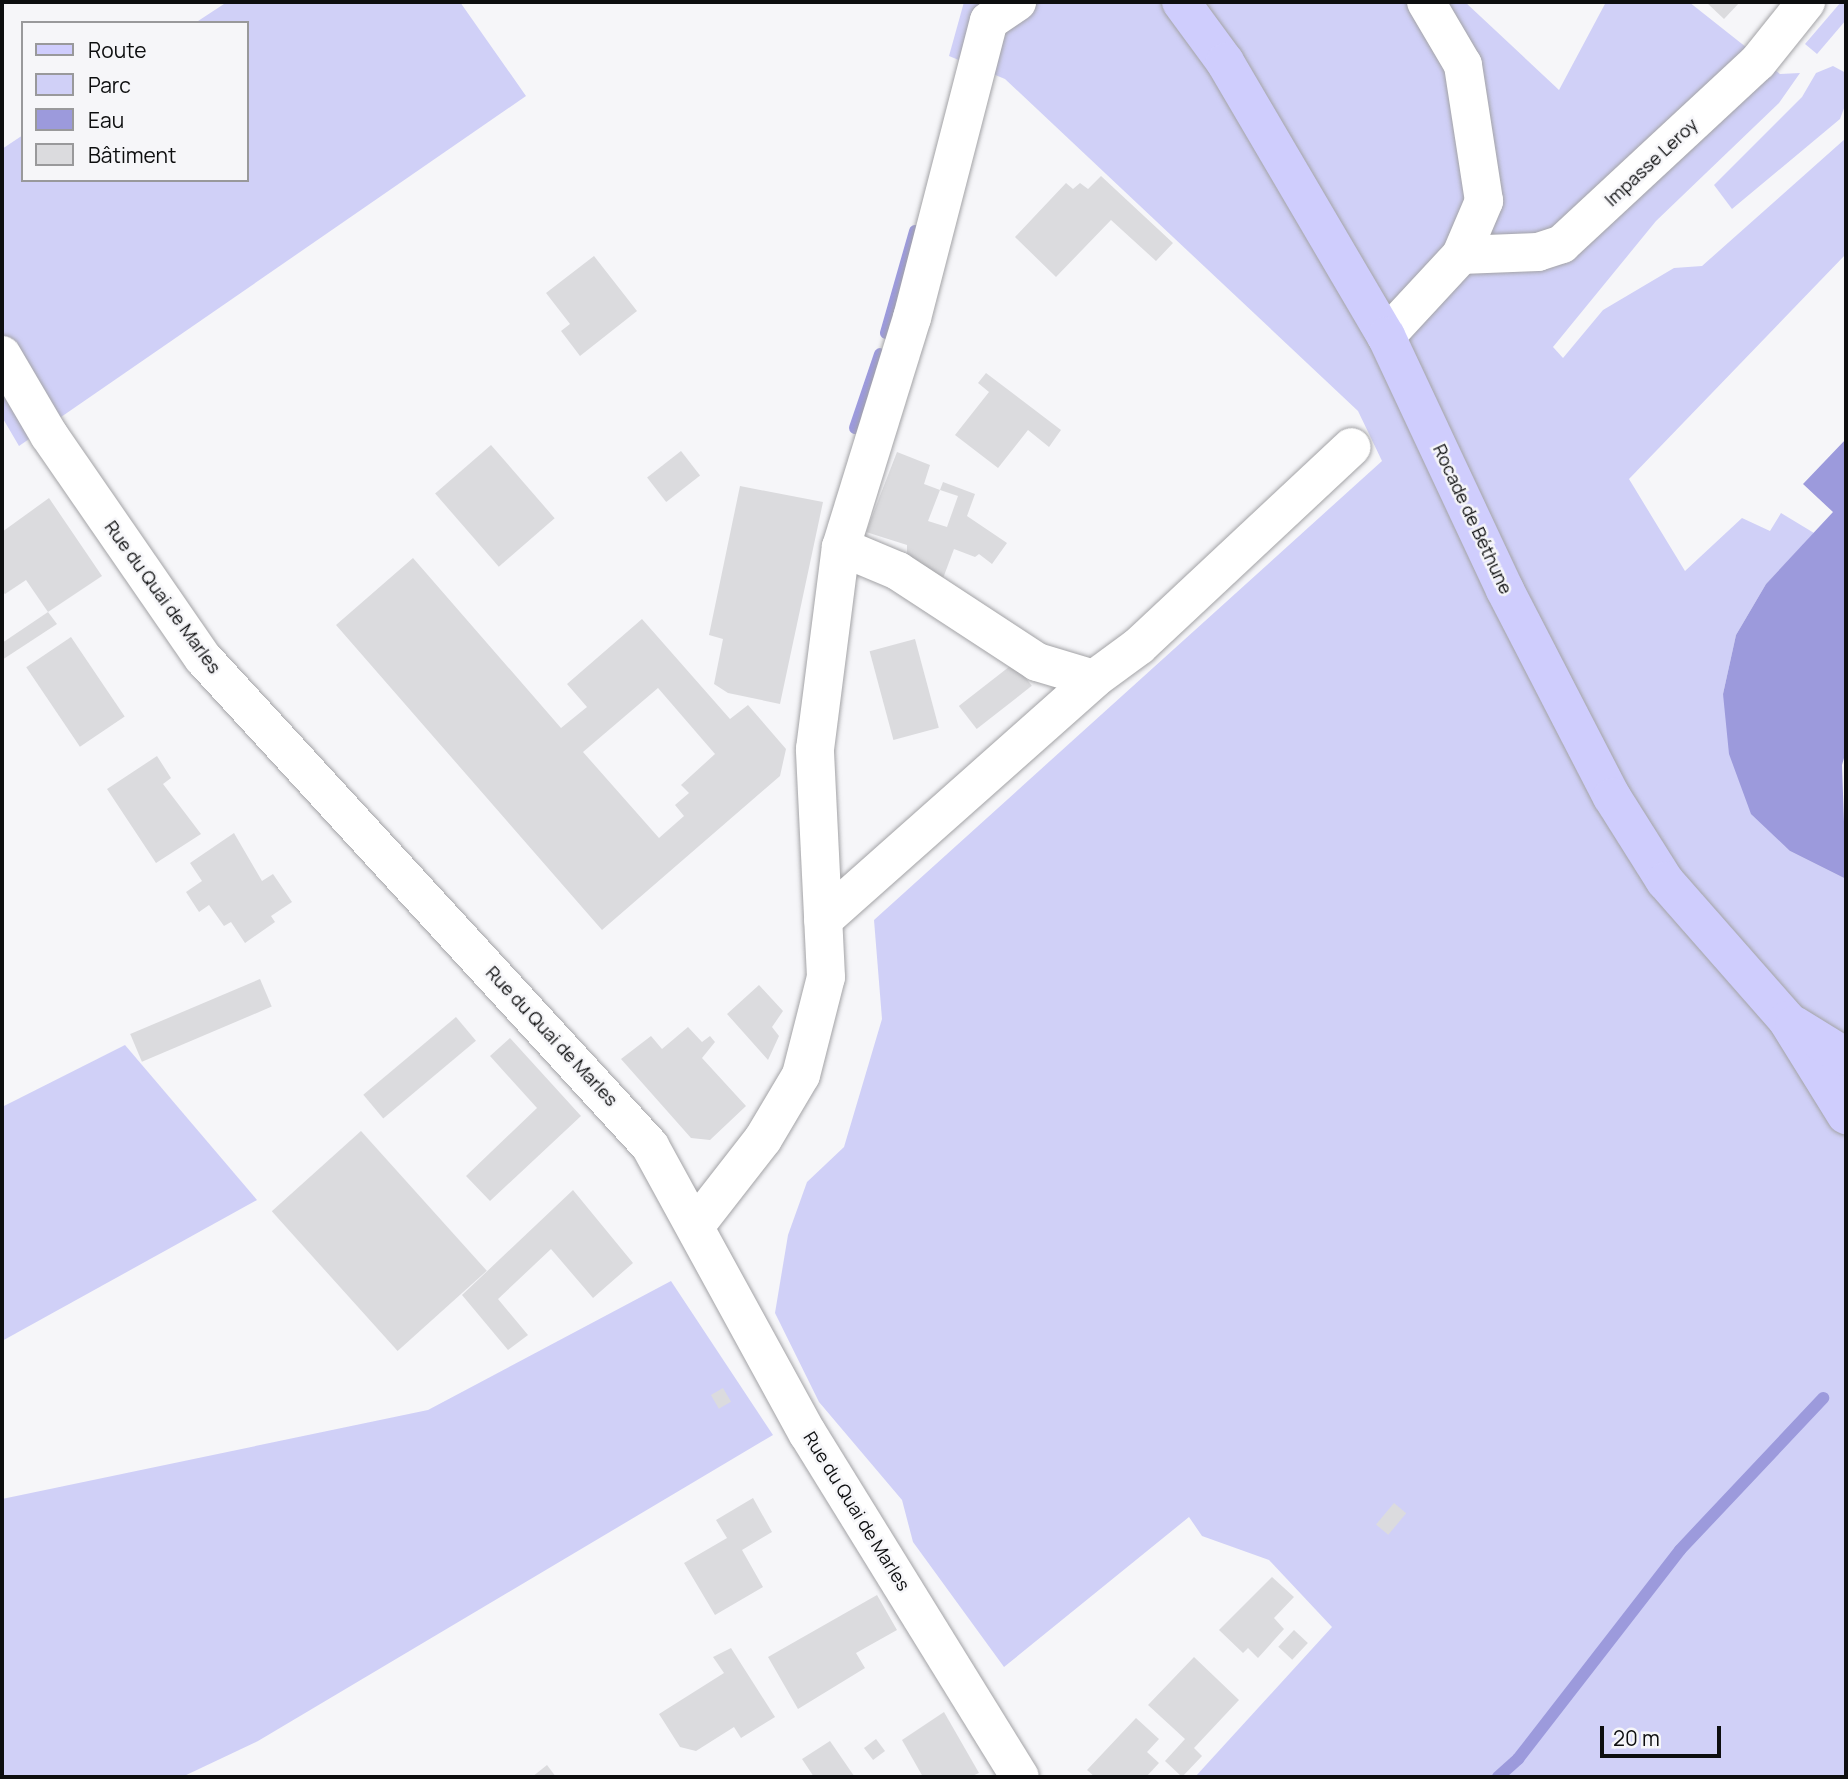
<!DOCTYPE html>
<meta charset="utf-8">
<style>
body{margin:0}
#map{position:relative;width:1848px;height:1779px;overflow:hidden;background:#f6f6f9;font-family:Manrope,sans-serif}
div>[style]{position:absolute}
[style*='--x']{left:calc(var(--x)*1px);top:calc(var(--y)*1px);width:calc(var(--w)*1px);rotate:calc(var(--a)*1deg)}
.green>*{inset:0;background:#d0d0f7}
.water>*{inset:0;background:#9c9adc}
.stream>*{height:12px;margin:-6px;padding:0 6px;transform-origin:6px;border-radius:6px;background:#9c9adc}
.building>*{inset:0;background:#dbdbde;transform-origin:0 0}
.roads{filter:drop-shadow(0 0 2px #a3a3a6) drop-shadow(0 0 2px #a3a3a6)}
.minor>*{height:38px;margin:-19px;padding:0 19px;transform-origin:19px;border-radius:19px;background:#fff}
.major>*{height:38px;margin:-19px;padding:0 19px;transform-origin:19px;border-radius:19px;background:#cfcdfd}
span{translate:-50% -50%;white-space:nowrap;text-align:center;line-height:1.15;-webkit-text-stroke:5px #f6f6f9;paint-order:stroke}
.street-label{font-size:18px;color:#0d0e0f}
.frame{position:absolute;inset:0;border:4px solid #0d0e0f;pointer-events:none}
.legend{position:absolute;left:21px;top:21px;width:228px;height:161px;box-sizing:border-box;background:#f6f6f9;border:2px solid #99999b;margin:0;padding:9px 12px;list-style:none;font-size:21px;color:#0d0e0f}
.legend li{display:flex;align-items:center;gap:14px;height:35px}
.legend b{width:35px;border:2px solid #99999b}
.scale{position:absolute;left:1600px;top:1726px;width:121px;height:32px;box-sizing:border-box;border:4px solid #0d0e0f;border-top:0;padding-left:9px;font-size:21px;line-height:24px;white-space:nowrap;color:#0d0e0f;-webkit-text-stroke:5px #f6f6f9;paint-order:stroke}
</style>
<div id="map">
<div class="green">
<i style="clip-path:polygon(227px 2px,460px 2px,526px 96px,19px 446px,2px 417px,2px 149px,23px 135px,23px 180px,247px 180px,247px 23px,195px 23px)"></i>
<i style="clip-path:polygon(964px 2px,1465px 2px,1559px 90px,1606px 2px,1689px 2px,1780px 74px,1800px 73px,1779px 103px,1656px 221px,1553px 347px,1563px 358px,1603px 310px,1674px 268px,1702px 266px,1846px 138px,1846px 254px,1629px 479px,1685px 571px,1742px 518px,1770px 531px,1781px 513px,1814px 533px,1766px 584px,1736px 635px,1723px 694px,1790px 851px,1846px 879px,1846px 1777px,1195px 1777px,1332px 1627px,1269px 1560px,1202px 1536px,1189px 1517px,1004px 1667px,913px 1542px,902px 1500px,819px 1402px,775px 1313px,788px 1235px,807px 1182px,844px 1147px,882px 1019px,874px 920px,1382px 461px,1358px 411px,1005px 79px,949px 56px)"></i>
<i style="clip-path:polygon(1841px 2px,1846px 2px,1846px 20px,1817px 54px,1805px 44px)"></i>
<i style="clip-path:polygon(1833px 66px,1846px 73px,1846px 103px,1840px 119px,1732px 209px,1714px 185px,1802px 97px,1816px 73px)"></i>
<i style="clip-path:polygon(125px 1045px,257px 1200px,2px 1341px,2px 1107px)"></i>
<i style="clip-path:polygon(671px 1281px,773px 1435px,258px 1741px,182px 1777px,2px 1777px,2px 1499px,428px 1410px)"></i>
</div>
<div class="water">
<i style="clip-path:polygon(1846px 439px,1846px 751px,1842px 765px,1846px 879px,1790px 851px,1751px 814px,1729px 754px,1723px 694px,1736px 635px,1766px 584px,1833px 512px,1803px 484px)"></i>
</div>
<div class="stream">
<i style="--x:886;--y:333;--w:106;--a:-74.1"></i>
<i style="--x:855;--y:428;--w:78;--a:-71.3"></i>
<i style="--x:1498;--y:1777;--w:27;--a:-42"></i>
<i style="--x:1518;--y:1759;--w:264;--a:-52.2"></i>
<i style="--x:1680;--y:1550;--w:209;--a:-46.7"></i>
</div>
<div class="building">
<i style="clip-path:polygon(1706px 2px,1740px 2px,1724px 19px)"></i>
<i style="clip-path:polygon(1101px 176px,1173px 243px,1156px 261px,1111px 220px,1056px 277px,1015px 237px,1066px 183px,1073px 189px,1080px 183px,1088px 189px)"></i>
<i style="clip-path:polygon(594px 256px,637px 311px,580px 356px,561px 331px,570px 324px,546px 293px)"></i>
<i style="clip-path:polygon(986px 373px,1061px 430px,1049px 447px,1028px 430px,998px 468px,955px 435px,989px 392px,978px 383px)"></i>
<i style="left:491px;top:445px;width:97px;height:74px;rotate:49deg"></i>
<i style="left:681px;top:451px;width:31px;height:43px;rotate:52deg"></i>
<i style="clip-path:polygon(897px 452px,930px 465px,924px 484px,940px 490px,928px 521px,947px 527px,958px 496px,940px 490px,943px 482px,975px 494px,967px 516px,1007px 543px,992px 564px,979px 554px,975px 557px,954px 549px,942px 581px,907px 562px,907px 545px,866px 532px)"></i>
<i style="clip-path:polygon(740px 486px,823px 502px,780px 704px,728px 693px,714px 684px,723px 639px,709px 635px)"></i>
<i style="clip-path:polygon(49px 498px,102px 576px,48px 612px,26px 580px,5px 594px,2px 591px,2px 532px)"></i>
<i style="clip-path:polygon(evenodd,413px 558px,561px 728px,587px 707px,567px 684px,642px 619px,730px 719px,748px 705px,786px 749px,780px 776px,602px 930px,336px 625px,413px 558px,658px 688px,715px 754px,681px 785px,689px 793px,675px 805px,684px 816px,659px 838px,583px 752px,658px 688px)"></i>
<i style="clip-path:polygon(48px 612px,57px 624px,2px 660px,2px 643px)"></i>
<i style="left:71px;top:637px;width:96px;height:54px;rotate:56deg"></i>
<i style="left:915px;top:639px;width:92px;height:47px;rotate:75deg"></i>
<i style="left:1014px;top:663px;width:29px;height:70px;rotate:52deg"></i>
<i style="clip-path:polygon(157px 756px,171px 778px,163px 784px,201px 834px,156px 863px,107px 789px)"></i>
<i style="clip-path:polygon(234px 833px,262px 881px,273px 874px,292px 902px,271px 916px,275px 922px,245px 943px,231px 922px,224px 926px,209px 905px,199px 912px,186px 892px,202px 881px,190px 863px)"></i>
<i style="left:260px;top:979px;width:30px;height:141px;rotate:67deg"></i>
<i style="clip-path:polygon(759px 985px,783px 1011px,772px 1027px,779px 1036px,768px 1060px,727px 1014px)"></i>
<i style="left:456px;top:1017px;width:31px;height:121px;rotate:50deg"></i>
<i style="clip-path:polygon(688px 1027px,702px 1042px,710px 1036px,715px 1042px,702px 1058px,746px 1106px,710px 1140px,691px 1138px,621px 1059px,651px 1036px,662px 1049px)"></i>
<i style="clip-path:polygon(510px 1038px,581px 1116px,490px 1201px,466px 1176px,537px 1108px,490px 1056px)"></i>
<i style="left:361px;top:1131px;width:188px;height:120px;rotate:48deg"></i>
<i style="clip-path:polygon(573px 1190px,633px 1263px,593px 1298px,551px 1249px,498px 1299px,528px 1335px,508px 1350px,462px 1295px)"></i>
<i style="left:723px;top:1388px;width:16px;height:14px;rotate:60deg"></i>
<i style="clip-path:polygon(753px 1498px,772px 1532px,742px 1550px,763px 1587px,715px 1615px,684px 1563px,727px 1538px,716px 1520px)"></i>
<i style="left:1394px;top:1503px;width:16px;height:28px;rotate:40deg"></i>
<i style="clip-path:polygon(1272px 1577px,1294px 1597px,1274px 1618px,1284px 1629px,1258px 1658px,1248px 1648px,1243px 1653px,1219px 1630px)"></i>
<i style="clip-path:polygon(877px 1595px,897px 1630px,856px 1653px,865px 1668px,798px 1709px,768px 1657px)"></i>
<i style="left:1294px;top:1630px;width:19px;height:23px;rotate:43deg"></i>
<i style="clip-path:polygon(731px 1648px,775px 1717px,741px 1738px,734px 1727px,696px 1751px,680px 1747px,659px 1714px,724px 1673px,713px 1657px)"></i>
<i style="clip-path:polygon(1194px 1657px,1239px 1700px,1194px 1748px,1202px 1756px,1182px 1777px,1165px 1761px,1185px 1739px,1148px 1705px)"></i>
<i style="clip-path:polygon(944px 1712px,979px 1773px,970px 1777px,923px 1777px,902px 1740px)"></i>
<i style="clip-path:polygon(1136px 1718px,1159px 1739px,1147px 1752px,1159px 1763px,1146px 1777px,1095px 1777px,1087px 1770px)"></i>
<i style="left:876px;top:1739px;width:15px;height:15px;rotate:53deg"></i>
<i style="clip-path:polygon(830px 1741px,852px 1773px,855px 1777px,814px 1777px,802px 1759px)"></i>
<i style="clip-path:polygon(547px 1765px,556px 1777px,532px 1777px)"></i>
</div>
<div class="roads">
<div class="minor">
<i style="--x:1461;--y:255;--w:77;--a:-2.2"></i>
<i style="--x:1538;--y:252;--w:25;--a:-18"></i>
<i style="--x:1562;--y:244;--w:267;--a:-42.9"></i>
<i style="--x:1758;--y:62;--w:77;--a:-51.3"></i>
<i style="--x:1386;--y:336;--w:110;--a:-47.2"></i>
<i style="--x:1461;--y:255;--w:59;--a:-66.9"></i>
<i style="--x:1484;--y:201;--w:138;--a:-98.8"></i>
<i style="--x:1463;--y:65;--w:73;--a:-120.4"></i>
<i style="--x:2;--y:355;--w:93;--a:59.6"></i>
<i style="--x:49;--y:435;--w:271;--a:55.4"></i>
<i style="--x:203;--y:658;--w:662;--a:47.51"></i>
<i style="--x:650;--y:1146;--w:328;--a:61.3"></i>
<i style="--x:808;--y:1434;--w:403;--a:58.3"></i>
<i style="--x:841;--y:547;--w:62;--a:22.8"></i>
<i style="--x:898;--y:571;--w:166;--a:33.2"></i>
<i style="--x:1037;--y:662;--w:59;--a:16.6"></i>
<i style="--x:823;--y:920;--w:363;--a:-41.6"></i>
<i style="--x:1094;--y:679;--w:56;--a:-36.3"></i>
<i style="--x:1139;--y:646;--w:291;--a:-43.1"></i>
<i style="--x:696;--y:1225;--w:109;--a:-52.1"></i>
<i style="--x:763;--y:1139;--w:74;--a:-59.3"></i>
<i style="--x:801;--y:1075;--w:101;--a:-75.7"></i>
<i style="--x:826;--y:977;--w:228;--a:-92.8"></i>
<i style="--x:815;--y:749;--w:204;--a:-82.7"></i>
<i style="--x:841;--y:547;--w:240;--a:-72.8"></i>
<i style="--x:912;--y:318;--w:307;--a:-75.5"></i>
<i style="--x:989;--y:21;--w:34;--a:-34"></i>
</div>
<div class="major">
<i style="--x:1181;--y:2;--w:74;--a:53.7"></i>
<i style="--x:1225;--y:62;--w:318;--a:59.6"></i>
<i style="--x:1386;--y:336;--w:280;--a:64.9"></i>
<i style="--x:1505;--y:590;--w:233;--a:62.7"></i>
<i style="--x:1612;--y:797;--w:99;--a:57.8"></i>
<i style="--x:1665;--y:881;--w:185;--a:48.7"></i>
<i style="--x:1787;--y:1020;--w:112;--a:58.2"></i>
<i style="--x:1794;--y:1025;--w:61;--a:31.6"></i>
</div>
</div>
<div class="street-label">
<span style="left:1651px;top:162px;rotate:-43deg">Impasse Leroy</span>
<span style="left:1473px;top:519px;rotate:65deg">Rocade de Béthune</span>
<span style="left:163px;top:597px;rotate:54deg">Rue du Quai de Marles</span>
<span style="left:552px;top:1036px;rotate:47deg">Rue du Quai de Marles</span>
<span style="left:857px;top:1511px;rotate:58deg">Rue du Quai de Marles</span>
</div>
<div class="frame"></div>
<ul class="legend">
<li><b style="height:9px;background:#cfcdfd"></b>Route</li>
<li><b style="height:19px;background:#d0d0f7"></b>Parc</li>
<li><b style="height:19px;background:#9c9adc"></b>Eau</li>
<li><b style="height:19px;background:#dbdbde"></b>Bâtiment</li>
</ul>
<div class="scale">20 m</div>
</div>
